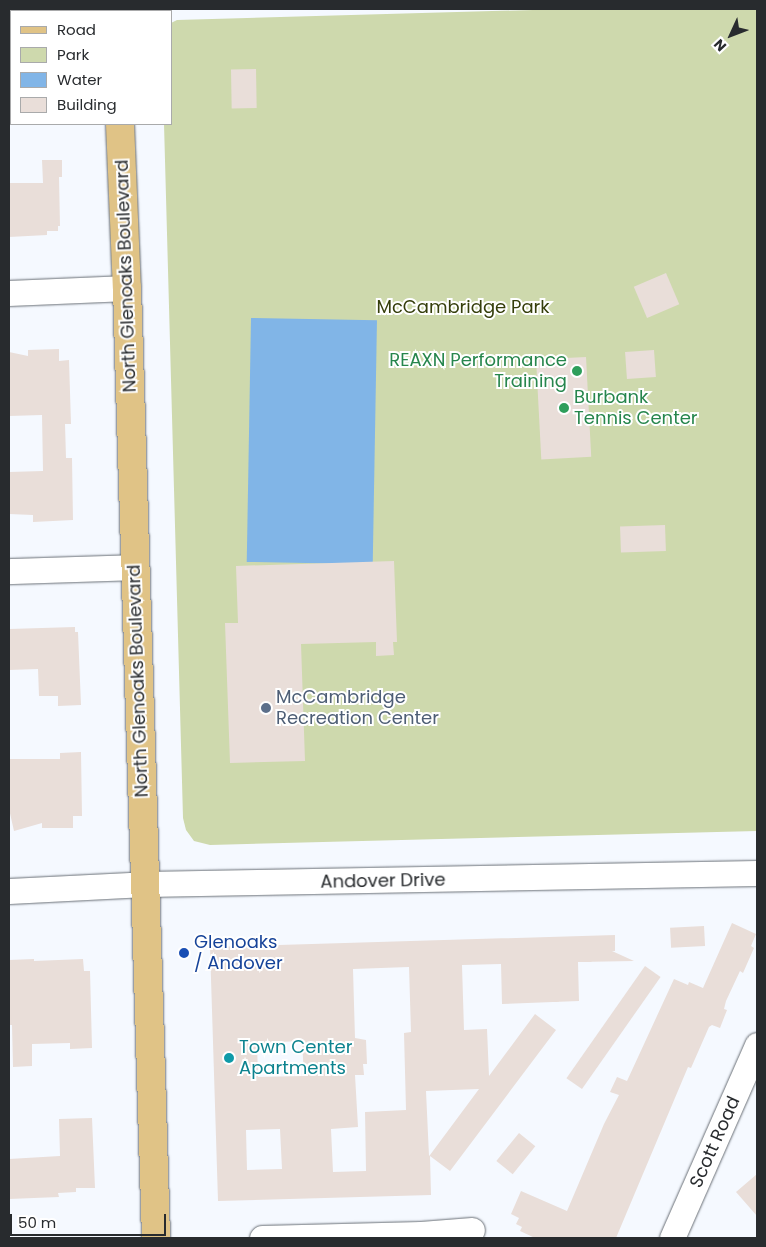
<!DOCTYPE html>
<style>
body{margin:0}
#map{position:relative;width:766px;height:1247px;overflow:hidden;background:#f5f9ff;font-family:Poppins,sans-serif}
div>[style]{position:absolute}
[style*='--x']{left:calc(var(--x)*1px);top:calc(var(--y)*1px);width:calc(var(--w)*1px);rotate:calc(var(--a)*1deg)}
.green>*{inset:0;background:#ced9ad}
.water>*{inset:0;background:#81b5e7;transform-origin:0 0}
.building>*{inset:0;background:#e9ded9;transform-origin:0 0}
.roads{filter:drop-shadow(0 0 1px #6a7077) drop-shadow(0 0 1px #6a7077)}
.minor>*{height:25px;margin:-12.5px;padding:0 12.5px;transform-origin:12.5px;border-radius:12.5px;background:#fff}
.major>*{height:28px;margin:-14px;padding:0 14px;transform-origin:14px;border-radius:14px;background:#e0c386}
.dots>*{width:14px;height:14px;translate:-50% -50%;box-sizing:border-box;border:2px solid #fff;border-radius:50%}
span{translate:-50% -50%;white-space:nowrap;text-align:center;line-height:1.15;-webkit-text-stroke:4px #fff;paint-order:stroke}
.street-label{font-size:18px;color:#282b2e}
.park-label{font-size:18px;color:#353e0b}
.leisure-label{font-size:18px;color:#27864d}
.right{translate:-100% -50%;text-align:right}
.left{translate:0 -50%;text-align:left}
.service-label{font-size:18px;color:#4e5e75}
.transit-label{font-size:18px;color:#164399}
.culture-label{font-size:18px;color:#0d838f}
.frame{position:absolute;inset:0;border:10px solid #282b2e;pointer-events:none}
.legend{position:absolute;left:10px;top:10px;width:162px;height:115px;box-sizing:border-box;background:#fff;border:1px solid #a9aaab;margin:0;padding:6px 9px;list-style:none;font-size:15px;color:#282b2e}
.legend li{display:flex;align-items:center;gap:10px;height:25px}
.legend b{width:25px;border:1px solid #a9aaab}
.north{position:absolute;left:706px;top:10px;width:50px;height:50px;-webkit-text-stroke:4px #fff;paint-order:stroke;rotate:227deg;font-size:14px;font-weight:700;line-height:20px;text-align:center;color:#282b2e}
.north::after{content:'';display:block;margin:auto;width:18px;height:22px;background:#282b2e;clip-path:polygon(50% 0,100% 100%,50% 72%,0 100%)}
.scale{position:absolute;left:10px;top:1214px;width:156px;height:22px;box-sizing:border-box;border:2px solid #282b2e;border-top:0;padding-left:6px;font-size:15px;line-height:18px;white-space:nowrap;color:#282b2e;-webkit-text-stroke:4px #fff;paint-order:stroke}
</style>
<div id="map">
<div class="green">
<i style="clip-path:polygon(567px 9px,757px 9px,757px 831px,210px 845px,194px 841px,186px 830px,183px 818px,164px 124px,171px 124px,171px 23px,177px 20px)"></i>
</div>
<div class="water">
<i style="left:251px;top:318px;width:126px;height:244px;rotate:1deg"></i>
</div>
<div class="building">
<i style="left:256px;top:69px;width:39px;height:25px;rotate:89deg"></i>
<i style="clip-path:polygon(42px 160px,62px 160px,62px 177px,59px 177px,60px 226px,58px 226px,58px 231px,47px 231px,47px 235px,9px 237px,9px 183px,43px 183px)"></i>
<i style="left:666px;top:273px;width:34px;height:35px;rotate:67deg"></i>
<i style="clip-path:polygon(59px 349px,59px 361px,69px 360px,71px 424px,65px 424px,66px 458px,72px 458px,73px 520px,33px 522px,33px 515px,9px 514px,9px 472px,43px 471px,42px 415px,9px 416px,9px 352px,28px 356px,28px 350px)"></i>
<i style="left:654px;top:350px;width:27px;height:29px;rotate:86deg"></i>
<i style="left:586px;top:357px;width:100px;height:50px;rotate:87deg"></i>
<i style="left:665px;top:525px;width:26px;height:45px;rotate:88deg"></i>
<i style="clip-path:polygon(394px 561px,397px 642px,393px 642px,394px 655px,376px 656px,376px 642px,301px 644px,305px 761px,230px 763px,225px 623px,238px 623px,236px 566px)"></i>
<i style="clip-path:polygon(75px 627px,75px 632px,78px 632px,81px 705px,58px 706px,58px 696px,39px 696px,38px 669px,9px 670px,9px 629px)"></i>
<i style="clip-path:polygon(81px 752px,82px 816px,73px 816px,73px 828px,42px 828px,42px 823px,14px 831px,9px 809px,9px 759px,60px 759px,60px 753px)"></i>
<i style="clip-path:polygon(732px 923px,756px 934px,751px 946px,754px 948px,743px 973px,740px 971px,726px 1001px,724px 1009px,727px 1010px,720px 1028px,712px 1025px,709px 1027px,691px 1068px,688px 1067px,616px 1238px,535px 1238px,520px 1231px,522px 1227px,516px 1224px,519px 1218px,511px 1214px,521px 1191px,567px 1211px,604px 1124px,619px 1095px,610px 1092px,617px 1077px,627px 1081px,674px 979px,688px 985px,689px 982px,703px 988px)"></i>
<i style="left:704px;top:926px;width:20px;height:34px;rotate:87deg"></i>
<i style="clip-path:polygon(evenodd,615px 935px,615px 951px,612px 951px,634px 961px,578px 962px,579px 1001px,502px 1004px,501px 964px,462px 965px,464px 1030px,487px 1029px,489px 1076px,535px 1014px,556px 1030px,450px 1171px,430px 1156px,431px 1195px,218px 1201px,210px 947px,615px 935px,409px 967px,411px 1032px,404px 1033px,406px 1110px,365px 1112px,366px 1171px,333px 1172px,331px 1129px,358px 1127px,355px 1075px,364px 1075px,363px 1064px,367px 1064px,366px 1040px,355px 1038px,353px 969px,409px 967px,615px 935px,302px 1041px,304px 1076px,258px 1077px,257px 1043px,302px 1041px,615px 935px,479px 1089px,430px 1155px,429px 1156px,426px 1091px,479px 1089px,615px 935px,280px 1129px,282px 1169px,247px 1170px,246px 1130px,280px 1129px)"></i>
<i style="clip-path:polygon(34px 959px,34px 961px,83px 959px,84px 971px,90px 971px,92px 1048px,70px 1049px,70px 1043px,32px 1044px,32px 1066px,13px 1067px,12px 1025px,9px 1025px,9px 960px)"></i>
<i style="left:645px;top:966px;width:19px;height:137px;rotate:35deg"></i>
<i style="clip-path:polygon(92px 1118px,95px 1188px,76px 1188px,76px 1192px,58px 1193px,59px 1197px,9px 1199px,9px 1159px,60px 1156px,59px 1119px)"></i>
<i style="left:519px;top:1133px;width:21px;height:36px;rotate:39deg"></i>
<i style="clip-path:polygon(757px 1174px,757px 1216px,736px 1192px)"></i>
</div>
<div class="roads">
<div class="minor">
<i style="--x:9;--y:293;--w:118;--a:-2.4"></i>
<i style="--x:9;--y:571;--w:125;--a:-1.8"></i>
<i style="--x:9;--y:891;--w:136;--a:-2.9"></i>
<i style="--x:145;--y:884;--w:612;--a:-1.03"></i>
<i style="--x:262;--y:1238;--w:159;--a:-1.4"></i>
<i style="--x:421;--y:1234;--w:51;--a:-4.5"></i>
<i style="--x:672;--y:1238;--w:211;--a:-66.2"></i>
</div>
<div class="major">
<i style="--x:115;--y:9;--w:2;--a:90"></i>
<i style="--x:120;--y:124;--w:164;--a:87.6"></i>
<i style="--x:127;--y:288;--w:950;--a:88.25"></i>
</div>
</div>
<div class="dots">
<i style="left:577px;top:371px;background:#2e9e5b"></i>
<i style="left:564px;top:408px;background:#2e9e5b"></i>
<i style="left:266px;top:708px;background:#5c6f8a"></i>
<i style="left:184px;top:953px;background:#1a4fb4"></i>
<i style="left:229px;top:1058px;background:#0f9aa8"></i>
</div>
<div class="street-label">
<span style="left:126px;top:276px;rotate:-92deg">North Glenoaks Boulevard</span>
<span style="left:138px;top:681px;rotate:-92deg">North Glenoaks Boulevard</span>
<span style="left:383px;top:881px;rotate:-1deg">Andover Drive</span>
<span style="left:715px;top:1142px;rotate:-66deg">Scott Road</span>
</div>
<div class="park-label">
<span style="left:463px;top:307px">McCambridge Park</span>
</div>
<div class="leisure-label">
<span class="right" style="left:567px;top:371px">REAXN Performance<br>Training</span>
<span class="left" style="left:574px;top:408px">Burbank<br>Tennis Center</span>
</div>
<div class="service-label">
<span class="left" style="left:276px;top:708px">McCambridge<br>Recreation Center</span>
</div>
<div class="transit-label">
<span class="left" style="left:194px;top:953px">Glenoaks<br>/ Andover</span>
</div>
<div class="culture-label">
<span class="left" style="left:239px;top:1058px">Town Center<br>Apartments</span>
</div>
<div class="frame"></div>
<ul class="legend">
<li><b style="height:6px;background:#e0c386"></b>Road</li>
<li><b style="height:14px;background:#ced9ad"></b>Park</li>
<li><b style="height:14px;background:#81b5e7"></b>Water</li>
<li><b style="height:14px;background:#e9ded9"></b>Building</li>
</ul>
<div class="north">N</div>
<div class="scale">50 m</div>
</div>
